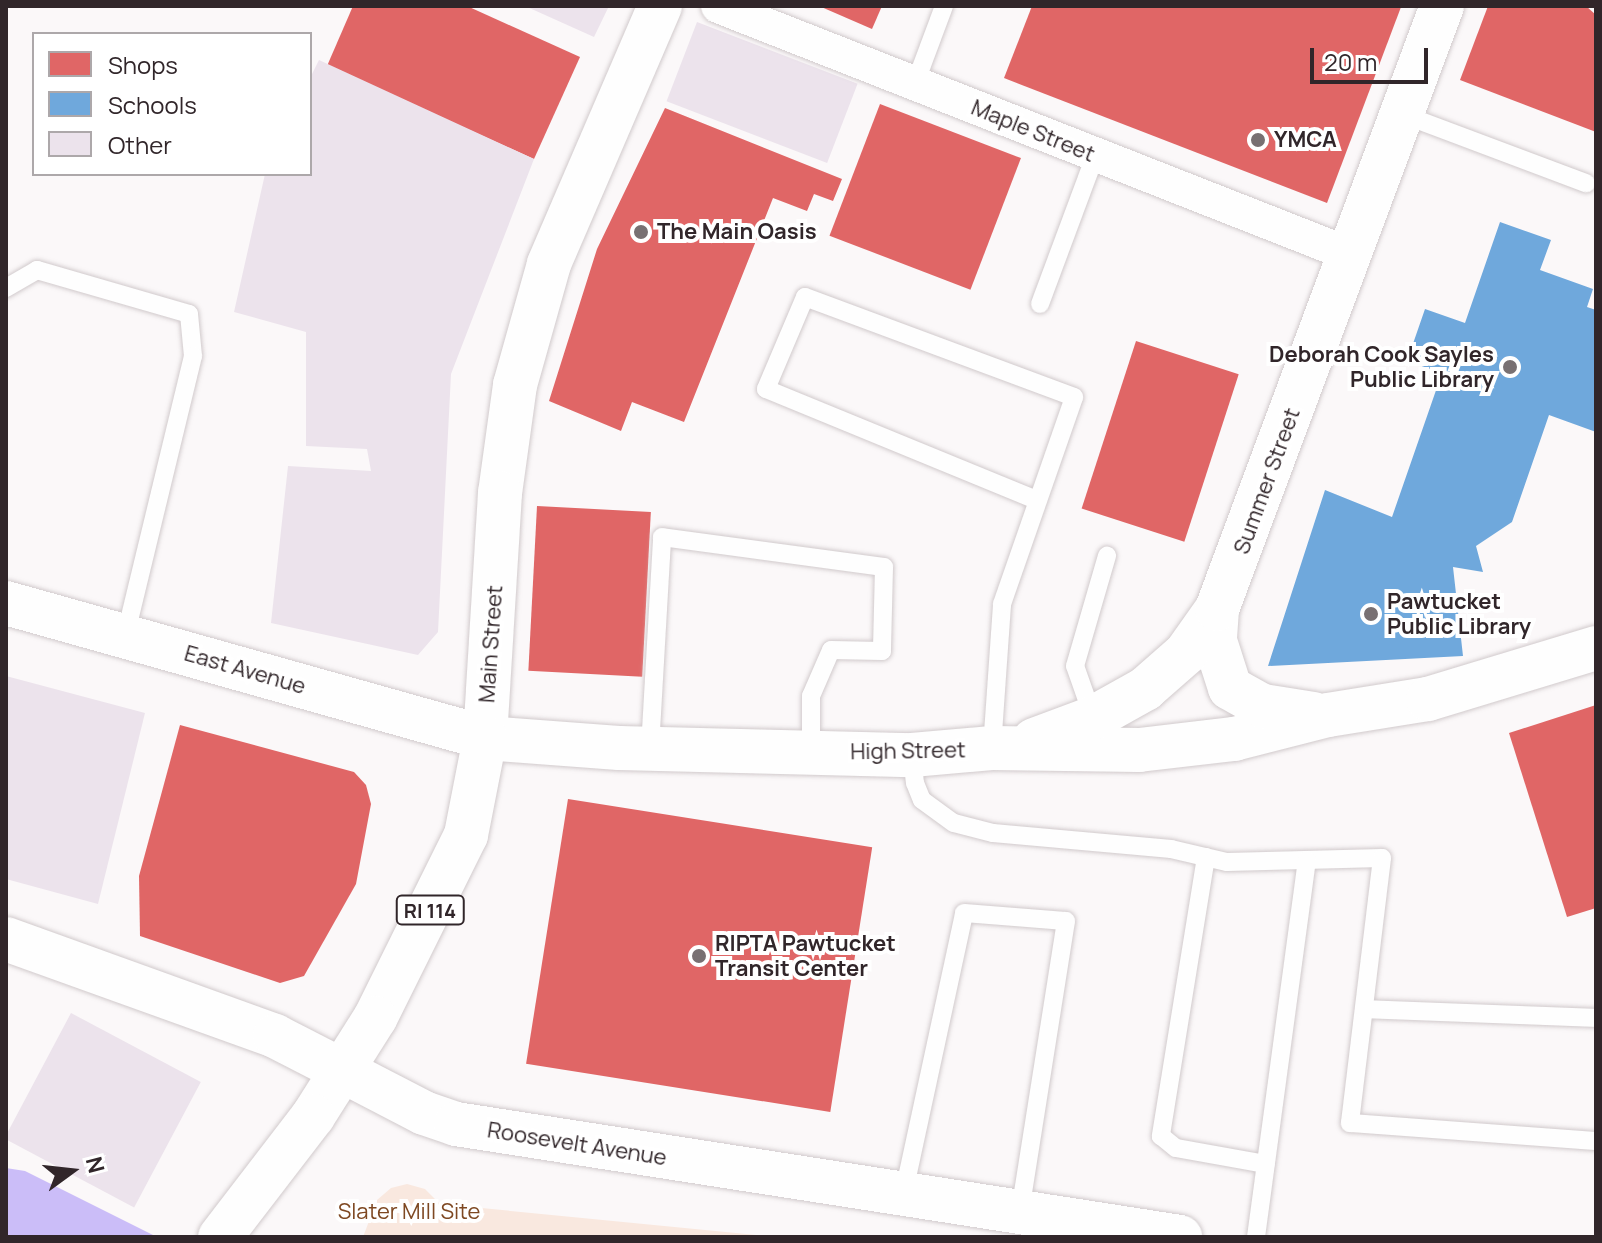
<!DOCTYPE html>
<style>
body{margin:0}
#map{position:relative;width:1602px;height:1243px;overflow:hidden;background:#fbf8f9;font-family:Manrope,sans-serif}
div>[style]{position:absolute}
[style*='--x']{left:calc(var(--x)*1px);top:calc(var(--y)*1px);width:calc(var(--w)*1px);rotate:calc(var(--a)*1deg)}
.green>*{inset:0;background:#f9e8df}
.water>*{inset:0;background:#cbbdf8}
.pier>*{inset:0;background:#fbf8f9}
.shops>*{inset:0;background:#e06666;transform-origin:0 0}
.schools>*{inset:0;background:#6fa8dc}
.building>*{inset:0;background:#ece3ec;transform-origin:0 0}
.roads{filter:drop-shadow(0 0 2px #d1cacc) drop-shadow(0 0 2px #d1cacc)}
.lane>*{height:18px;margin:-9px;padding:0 9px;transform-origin:9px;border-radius:9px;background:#fefefe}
.street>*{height:34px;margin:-17px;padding:0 17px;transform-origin:17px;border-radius:17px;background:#fefefe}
.secondary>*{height:44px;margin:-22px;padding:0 22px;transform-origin:22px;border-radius:22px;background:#fefefe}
.primary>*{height:44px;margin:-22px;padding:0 22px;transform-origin:22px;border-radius:22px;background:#fefefe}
.dots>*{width:22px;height:22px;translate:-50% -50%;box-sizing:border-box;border:4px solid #fff;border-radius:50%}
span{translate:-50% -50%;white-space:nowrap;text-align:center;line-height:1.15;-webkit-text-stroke:8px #fff;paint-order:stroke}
.shield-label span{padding:2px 6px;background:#fff;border:2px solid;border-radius:6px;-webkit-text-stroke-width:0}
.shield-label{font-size:20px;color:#31262a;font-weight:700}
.street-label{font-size:22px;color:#31262a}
.poi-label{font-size:22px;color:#31262a;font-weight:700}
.left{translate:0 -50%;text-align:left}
.right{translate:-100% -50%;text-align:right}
.park-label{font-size:22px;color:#7e4822}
.frame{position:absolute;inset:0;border:8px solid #31262a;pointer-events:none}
.legend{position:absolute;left:32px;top:32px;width:280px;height:144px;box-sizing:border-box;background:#fff;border:2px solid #ada8aa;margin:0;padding:10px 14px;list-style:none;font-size:24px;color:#31262a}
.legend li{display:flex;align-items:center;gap:16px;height:40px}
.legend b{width:40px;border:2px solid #ada8aa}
.north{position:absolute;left:32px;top:1131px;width:80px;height:80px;-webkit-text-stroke:6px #fff;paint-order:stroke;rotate:75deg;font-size:22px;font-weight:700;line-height:32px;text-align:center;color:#31262a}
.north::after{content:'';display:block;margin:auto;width:28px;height:36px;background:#31262a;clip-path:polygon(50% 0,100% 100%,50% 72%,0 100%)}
.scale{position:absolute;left:1310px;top:48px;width:118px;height:36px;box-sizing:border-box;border:4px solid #31262a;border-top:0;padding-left:10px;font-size:24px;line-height:28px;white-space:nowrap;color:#31262a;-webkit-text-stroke:6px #fff;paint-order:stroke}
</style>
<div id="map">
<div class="green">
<i style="clip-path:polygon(407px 1184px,425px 1189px,440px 1204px,777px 1237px,363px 1237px,377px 1200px,391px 1188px)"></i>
</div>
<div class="water">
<i style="clip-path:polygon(6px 1168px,25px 1171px,157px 1237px,6px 1237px)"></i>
</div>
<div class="pier">
<i style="clip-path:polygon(191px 1196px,242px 1237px,157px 1237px)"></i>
</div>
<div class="shops">
<i style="clip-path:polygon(353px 6px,467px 6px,580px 57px,534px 159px,327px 66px)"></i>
<i style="clip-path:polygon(819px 6px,882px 6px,872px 29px)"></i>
<i style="clip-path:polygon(1032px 6px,1399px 6px,1401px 7px,1327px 203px,1004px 78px)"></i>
<i style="clip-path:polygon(1488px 6px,1586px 6px,1596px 15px,1596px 132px,1460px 80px)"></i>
<i style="left:880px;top:104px;width:151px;height:141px;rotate:21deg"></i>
<i style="clip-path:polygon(665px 108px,842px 179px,833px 201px,814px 194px,807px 211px,773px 198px,684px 422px,632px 402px,621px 431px,549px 401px,597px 249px)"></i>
<i style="left:1136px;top:341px;width:108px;height:176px;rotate:18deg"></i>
<i style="left:537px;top:506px;width:114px;height:165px;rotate:3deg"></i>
<i style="clip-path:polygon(1596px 705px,1596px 908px,1567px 917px,1509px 733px)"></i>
<i style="clip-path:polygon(180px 725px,354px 772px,366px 785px,371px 804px,356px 884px,304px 976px,280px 983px,140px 936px,139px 876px)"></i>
<i style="left:568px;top:799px;width:308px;height:268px;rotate:9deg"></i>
</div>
<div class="schools">
<i style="clip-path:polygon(1500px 222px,1551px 240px,1540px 270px,1593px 289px,1587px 307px,1596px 310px,1596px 432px,1549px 415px,1512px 522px,1476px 546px,1483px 572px,1453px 567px,1463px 656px,1268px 666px,1325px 490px,1392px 517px,1442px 373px,1407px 361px,1425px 309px,1465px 323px)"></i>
</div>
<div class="building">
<i style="clip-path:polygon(525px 6px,609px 6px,594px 37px)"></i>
<i style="left:697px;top:22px;width:172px;height:85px;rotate:21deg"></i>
<i style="clip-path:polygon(319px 60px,534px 159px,451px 374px,438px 632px,418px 655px,271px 623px,288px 466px,371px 471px,367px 449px,306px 446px,306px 332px,234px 312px,265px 174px,310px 174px,310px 78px)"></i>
<i style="clip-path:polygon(6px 676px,145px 713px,98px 904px,6px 879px)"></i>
<i style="left:71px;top:1013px;width:147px;height:142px;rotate:28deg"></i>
</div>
<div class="roads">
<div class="lane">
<i style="--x:915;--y:84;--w:83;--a:-69.6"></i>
<i style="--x:1402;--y:114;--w:197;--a:20.6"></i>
<i style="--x:6;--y:288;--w:36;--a:-30"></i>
<i style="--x:37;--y:270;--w:158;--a:16.1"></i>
<i style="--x:189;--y:314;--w:42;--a:84.6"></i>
<i style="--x:193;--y:356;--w:289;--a:103.6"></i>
<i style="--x:1040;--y:304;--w:158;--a:-69.6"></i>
<i style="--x:1093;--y:717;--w:54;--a:-109.4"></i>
<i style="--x:1075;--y:666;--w:115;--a:-73.8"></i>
<i style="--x:650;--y:748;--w:211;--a:-86.7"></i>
<i style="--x:662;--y:537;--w:224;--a:7.7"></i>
<i style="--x:884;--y:567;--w:84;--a:91.4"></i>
<i style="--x:882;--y:651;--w:51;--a:-178.9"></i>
<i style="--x:831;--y:650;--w:50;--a:113.5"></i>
<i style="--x:811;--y:696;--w:56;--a:90"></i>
<i style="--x:992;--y:748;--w:144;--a:-86"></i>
<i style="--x:1002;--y:604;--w:219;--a:-70.8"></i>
<i style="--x:1074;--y:397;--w:287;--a:-159.6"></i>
<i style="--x:805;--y:297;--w:100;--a:113"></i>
<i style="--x:766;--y:389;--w:292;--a:22.3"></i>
<i style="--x:912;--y:755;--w:28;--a:84"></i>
<i style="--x:915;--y:783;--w:18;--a:68"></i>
<i style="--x:922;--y:800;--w:39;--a:36"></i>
<i style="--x:954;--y:823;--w:40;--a:14.4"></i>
<i style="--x:993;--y:833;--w:179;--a:5.1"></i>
<i style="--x:1171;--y:849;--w:57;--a:13.1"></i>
<i style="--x:1227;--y:862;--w:155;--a:-1.5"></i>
<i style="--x:1382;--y:858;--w:267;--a:96.9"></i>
<i style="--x:1350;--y:1123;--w:247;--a:4.2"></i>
<i style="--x:1206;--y:857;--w:283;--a:99.2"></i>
<i style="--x:1161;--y:1136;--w:19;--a:39"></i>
<i style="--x:1176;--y:1148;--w:91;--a:10.1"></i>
<i style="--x:1364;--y:1009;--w:232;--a:2.2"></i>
<i style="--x:903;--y:1196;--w:289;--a:-77.8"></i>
<i style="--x:964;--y:913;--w:102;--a:4.5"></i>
<i style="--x:1066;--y:921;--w:295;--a:99"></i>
<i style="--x:1256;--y:1237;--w:380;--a:-82.3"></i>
</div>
<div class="street">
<i style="--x:718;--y:6;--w:678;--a:21.46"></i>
</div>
<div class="secondary">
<i style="--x:660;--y:6;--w:281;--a:113.3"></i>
<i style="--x:549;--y:264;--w:126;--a:105.7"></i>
<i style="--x:515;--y:385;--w:109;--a:97.9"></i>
<i style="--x:500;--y:493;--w:245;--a:93.5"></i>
<i style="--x:485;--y:738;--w:134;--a:4.3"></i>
<i style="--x:619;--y:748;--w:293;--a:1.4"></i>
<i style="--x:912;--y:755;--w:80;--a:-5"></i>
<i style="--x:992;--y:748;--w:147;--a:0.8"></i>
<i style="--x:1139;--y:750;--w:96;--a:-6.6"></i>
<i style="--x:1234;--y:739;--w:97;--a:-14.3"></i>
<i style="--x:1328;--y:715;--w:101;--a:-9.1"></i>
<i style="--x:1428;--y:699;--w:176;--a:-16.9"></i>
<i style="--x:1217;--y:609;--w:32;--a:94"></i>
<i style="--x:1215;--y:641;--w:49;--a:72.3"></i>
<i style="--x:1230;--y:688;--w:38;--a:29"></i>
<i style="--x:1263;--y:706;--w:51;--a:9.1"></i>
<i style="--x:1034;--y:740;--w:63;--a:-20.4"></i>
<i style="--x:1093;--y:718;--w:60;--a:-29.1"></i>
<i style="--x:1145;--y:689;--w:55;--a:-41.3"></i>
<i style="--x:1186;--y:653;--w:54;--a:-54.8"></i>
<i style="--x:1217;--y:609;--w:644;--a:-69.54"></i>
<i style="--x:6;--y:939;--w:286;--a:19.8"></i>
<i style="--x:275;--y:1036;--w:76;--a:27.2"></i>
</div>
<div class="primary">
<i style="--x:6;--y:603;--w:498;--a:15.7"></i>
<i style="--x:485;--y:738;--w:99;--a:101.1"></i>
<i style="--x:466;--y:835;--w:204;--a:116.4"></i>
<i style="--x:375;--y:1018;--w:116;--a:122.3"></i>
<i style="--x:313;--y:1116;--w:153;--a:127.5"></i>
<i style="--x:343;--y:1071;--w:91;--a:27.4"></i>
<i style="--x:424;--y:1113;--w:34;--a:19"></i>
<i style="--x:456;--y:1124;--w:733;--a:8.87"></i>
</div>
</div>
<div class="dots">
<i style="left:1258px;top:140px;background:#787072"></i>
<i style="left:641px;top:232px;background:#787072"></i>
<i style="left:1510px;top:367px;background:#787072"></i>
<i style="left:1371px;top:614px;background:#787072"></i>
<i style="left:699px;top:956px;background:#787072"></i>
</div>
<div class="shield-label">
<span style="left:430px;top:910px">RI 114</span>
</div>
<div class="street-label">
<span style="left:1033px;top:131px;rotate:22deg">Maple Street</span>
<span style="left:1267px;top:481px;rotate:-70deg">Summer Street</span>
<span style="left:491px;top:644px;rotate:-86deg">Main Street</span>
<span style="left:245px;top:670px;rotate:16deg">East Avenue</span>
<span style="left:908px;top:751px;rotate:-1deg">High Street</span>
<span style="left:577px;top:1144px;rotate:9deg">Roosevelt Avenue</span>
</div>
<div class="poi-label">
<span class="left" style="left:1274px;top:140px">YMCA</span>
<span class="left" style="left:657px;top:232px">The Main Oasis</span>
<span class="right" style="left:1494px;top:367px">Deborah Cook Sayles<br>Public Library</span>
<span class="left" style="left:1387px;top:614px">Pawtucket<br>Public Library</span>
<span class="left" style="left:715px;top:956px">RIPTA Pawtucket<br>Transit Center</span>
</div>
<div class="park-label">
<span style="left:409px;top:1212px">Slater Mill Site</span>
</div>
<div class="frame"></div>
<ul class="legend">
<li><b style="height:22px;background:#e06666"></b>Shops</li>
<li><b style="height:22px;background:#6fa8dc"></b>Schools</li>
<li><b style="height:22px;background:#ece3ec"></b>Other</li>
</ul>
<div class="north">N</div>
<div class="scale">20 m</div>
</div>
